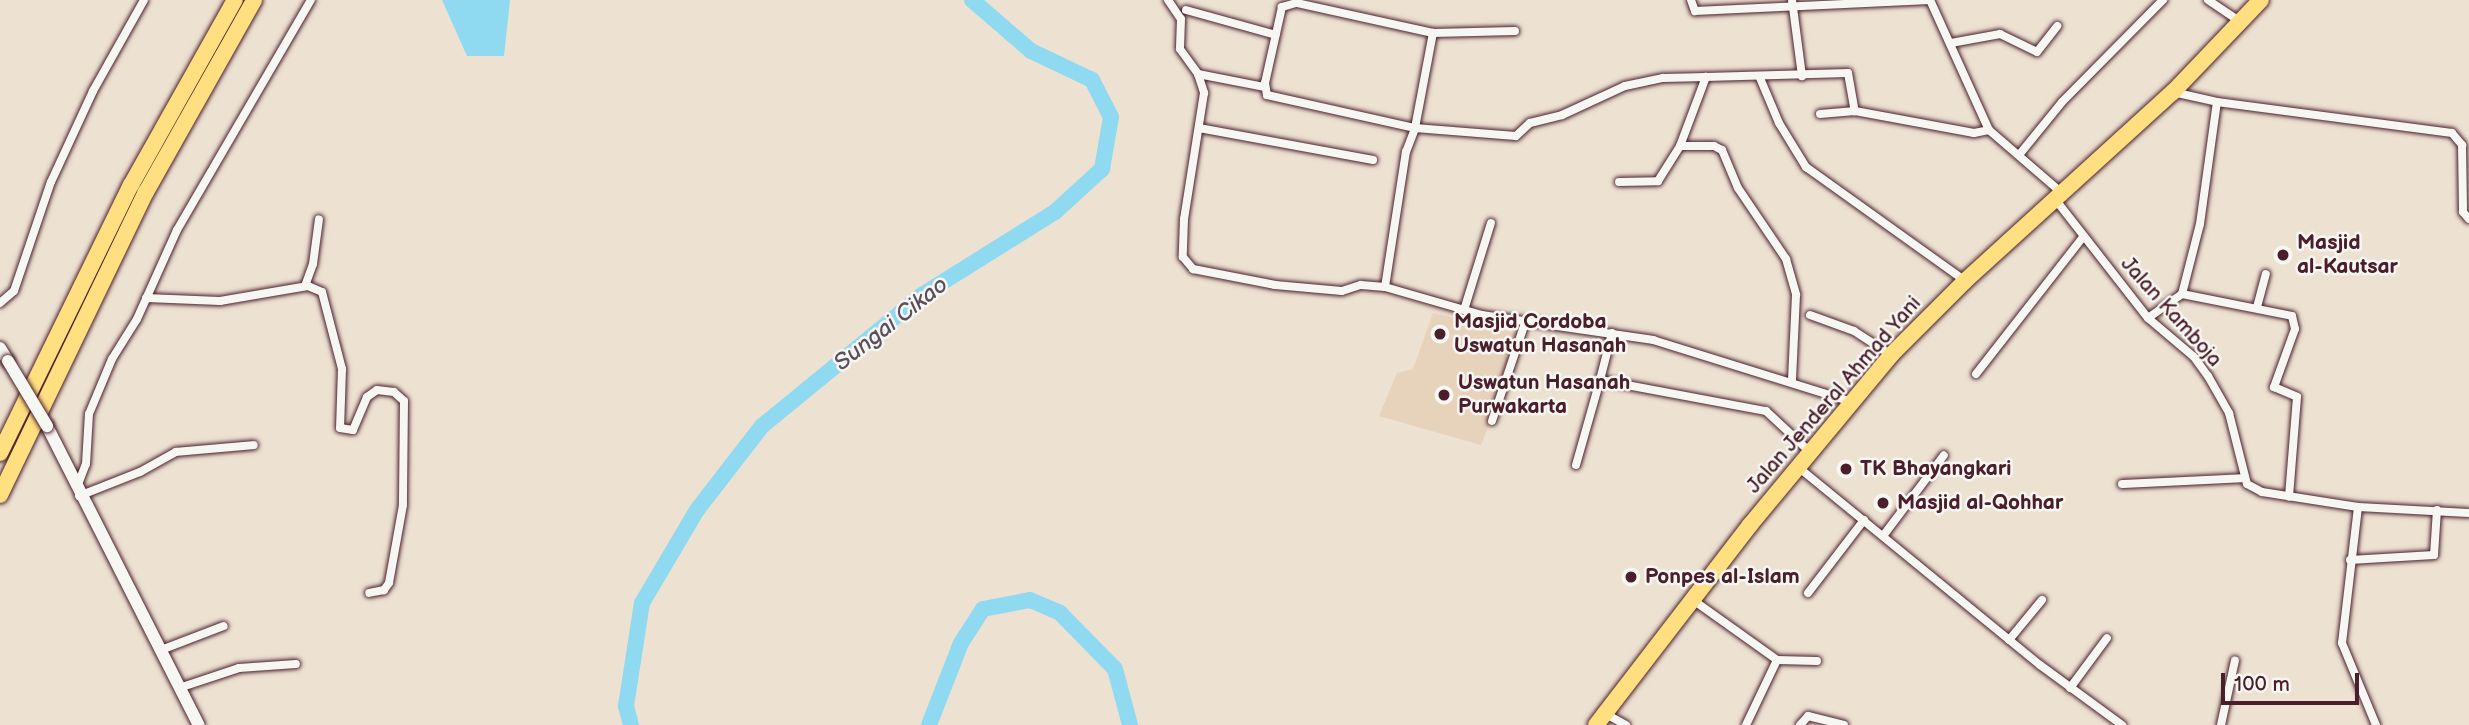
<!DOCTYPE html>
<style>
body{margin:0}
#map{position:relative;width:2469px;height:725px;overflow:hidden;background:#ede1d2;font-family:"Balsamiq Sans",sans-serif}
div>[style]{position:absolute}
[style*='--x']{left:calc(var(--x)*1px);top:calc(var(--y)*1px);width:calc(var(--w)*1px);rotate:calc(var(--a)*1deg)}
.built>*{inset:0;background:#e7d2bc}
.water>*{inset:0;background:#90daf1}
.river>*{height:16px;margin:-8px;padding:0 8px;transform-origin:8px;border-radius:8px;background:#90daf1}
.roads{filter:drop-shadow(0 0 2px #4a1f2b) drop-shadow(0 0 2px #4a1f2b)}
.street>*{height:8px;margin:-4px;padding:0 4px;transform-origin:4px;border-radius:4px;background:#f6f6f2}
.secondary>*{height:12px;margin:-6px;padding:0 6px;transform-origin:6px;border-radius:6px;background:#f6f6f2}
.highway>*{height:16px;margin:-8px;padding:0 8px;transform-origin:8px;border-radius:8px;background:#ffdf80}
.bridges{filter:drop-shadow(0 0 2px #4a1f2b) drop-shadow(0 0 2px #4a1f2b)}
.secondary-bridge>*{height:12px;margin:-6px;padding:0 6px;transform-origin:6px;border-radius:6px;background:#f6f6f2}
.dots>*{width:19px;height:19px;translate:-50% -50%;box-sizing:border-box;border:4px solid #f6f6f2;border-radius:50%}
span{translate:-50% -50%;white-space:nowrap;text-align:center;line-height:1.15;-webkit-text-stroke:5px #f6f6f2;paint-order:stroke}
.poi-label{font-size:21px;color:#4a1f2b;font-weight:700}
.left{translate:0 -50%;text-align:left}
.street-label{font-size:21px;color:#4a1f2b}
.water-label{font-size:23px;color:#5c4e5c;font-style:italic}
.scale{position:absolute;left:2221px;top:673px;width:138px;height:32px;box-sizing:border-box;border:4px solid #4a1f2b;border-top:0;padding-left:9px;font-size:21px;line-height:24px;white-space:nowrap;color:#4a1f2b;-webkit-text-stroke:5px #f6f6f2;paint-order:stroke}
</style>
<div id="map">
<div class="built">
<i style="clip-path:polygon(1433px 313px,1524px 335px,1481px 445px,1379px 416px,1397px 373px,1413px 369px)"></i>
</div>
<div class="water">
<i style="clip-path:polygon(442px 0,510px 0,504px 56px,467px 56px)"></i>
</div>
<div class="river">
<i style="--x:631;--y:725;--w:20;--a:-105"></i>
<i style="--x:626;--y:706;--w:104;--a:-81.2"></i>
<i style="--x:642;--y:603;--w:108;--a:-59.4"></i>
<i style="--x:697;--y:510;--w:106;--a:-52.3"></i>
<i style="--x:762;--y:426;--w:207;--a:-39.3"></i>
<i style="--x:922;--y:295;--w:157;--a:-32"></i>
<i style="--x:1055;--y:212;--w:64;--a:-42.5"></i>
<i style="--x:1102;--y:169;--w:53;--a:-80.2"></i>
<i style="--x:1111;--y:117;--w:42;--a:-117.2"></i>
<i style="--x:1092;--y:80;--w:68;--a:-154.6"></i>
<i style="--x:1031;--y:51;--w:78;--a:-139.2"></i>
<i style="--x:929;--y:725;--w:88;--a:-68.7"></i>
<i style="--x:961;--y:643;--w:40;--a:-57.1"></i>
<i style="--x:983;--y:609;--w:48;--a:-10.8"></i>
<i style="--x:1030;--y:600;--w:33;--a:23"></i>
<i style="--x:1060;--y:613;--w:78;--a:45.5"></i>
<i style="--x:1115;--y:669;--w:58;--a:75"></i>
</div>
<div class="roads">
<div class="street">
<i style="--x:1168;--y:0;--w:23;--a:56"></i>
<i style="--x:1181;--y:19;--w:30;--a:92"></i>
<i style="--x:1180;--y:49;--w:31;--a:54"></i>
<i style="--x:1198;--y:74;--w:20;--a:72"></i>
<i style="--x:1204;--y:93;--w:128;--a:99"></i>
<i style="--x:1184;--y:219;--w:38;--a:92"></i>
<i style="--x:1183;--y:257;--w:16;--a:50"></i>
<i style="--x:1193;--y:269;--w:84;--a:11"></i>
<i style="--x:1275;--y:285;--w:67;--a:5.1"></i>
<i style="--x:1342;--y:291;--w:20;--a:-18"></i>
<i style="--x:1361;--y:285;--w:24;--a:5"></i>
<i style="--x:1385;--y:287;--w:101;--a:16.1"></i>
<i style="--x:1482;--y:315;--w:173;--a:8.3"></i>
<i style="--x:1653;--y:340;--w:208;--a:17.3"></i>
<i style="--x:1691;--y:0;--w:12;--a:70"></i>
<i style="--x:1695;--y:11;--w:235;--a:-2.7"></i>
<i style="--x:1792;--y:0;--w:77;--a:82.5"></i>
<i style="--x:1930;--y:0;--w:143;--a:65.6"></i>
<i style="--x:1989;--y:130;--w:96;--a:40.8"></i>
<i style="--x:2208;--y:0;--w:37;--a:34"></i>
<i style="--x:1186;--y:10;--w:93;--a:15.5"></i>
<i style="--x:1433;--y:33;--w:82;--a:-1.4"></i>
<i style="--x:1951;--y:43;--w:50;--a:-10.4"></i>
<i style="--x:2000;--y:34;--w:41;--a:25.9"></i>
<i style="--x:2037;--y:52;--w:33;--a:-52"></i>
<i style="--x:1198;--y:74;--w:67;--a:11.1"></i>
<i style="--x:1760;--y:78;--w:49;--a:67.1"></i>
<i style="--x:1779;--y:123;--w:52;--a:58.5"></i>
<i style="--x:1806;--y:167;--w:196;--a:35.6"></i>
<i style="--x:2173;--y:92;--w:45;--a:12.8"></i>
<i style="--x:2217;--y:102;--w:237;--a:7.5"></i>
<i style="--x:2452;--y:133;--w:16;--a:50"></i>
<i style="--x:2462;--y:145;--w:67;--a:89.1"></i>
<i style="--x:2463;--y:212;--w:9;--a:49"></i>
<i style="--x:1820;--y:114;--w:35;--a:-5"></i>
<i style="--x:1199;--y:128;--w:177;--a:10.4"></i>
<i style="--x:1680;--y:146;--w:34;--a:0"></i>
<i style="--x:1714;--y:146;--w:9;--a:27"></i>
<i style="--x:1722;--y:150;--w:41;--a:67.2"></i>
<i style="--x:1738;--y:188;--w:86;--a:55.9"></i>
<i style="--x:1786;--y:259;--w:37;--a:74"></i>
<i style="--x:1796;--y:295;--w:86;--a:92.7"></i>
<i style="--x:2019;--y:155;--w:68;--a:-50.9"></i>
<i style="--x:2062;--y:102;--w:144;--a:-45.3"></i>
<i style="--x:1619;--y:182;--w:39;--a:-1"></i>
<i style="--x:1658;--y:181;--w:41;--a:-57.8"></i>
<i style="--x:1680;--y:146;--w:74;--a:-69.4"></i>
<i style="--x:1706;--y:77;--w:142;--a:-1.6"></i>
<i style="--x:1848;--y:73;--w:39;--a:80"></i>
<i style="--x:1855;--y:111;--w:121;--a:10.5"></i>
<i style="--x:1974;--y:133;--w:15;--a:-11"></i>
<i style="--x:2055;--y:199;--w:151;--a:52"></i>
<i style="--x:2148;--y:318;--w:60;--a:40.3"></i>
<i style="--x:2194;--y:357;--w:24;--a:54"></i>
<i style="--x:2208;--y:376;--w:43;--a:60.4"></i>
<i style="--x:2229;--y:413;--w:73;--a:75.8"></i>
<i style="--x:2247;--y:484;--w:17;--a:28"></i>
<i style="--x:2262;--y:492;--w:97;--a:8.9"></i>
<i style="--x:2358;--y:507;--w:111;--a:3.1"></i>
<i style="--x:305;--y:286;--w:23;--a:-70"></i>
<i style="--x:313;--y:264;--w:45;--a:-82.4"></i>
<i style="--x:1385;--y:287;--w:137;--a:-81.2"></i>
<i style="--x:1406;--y:152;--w:26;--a:-69"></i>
<i style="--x:1415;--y:128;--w:97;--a:-79.3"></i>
<i style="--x:1433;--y:33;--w:140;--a:-167.6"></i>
<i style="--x:1296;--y:3;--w:15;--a:164"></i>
<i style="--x:1282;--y:7;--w:78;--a:102.6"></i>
<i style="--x:1265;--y:83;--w:12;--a:81"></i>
<i style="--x:1267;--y:95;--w:152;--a:12.6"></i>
<i style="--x:1415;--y:128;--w:101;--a:4.5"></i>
<i style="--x:1516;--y:136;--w:19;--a:-43"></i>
<i style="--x:1530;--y:123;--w:33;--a:-14"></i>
<i style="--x:1562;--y:115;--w:69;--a:-24.7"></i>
<i style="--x:1625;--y:86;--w:39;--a:-12"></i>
<i style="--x:1663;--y:78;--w:43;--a:-1.3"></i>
<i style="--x:2182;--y:294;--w:72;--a:-75.6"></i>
<i style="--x:2200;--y:224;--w:123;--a:-82.1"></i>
<i style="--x:146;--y:298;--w:74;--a:2.3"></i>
<i style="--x:220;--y:301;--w:89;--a:-9.7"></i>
<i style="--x:308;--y:286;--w:15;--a:23"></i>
<i style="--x:322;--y:292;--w:80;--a:75.4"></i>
<i style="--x:342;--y:369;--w:59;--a:91.9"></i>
<i style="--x:340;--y:428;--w:13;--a:9"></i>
<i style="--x:353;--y:430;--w:36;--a:-67"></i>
<i style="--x:367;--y:397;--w:12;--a:-35"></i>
<i style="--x:377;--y:390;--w:17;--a:7"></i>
<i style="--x:394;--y:392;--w:13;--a:42"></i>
<i style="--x:404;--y:401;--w:104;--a:90.6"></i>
<i style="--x:403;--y:505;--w:79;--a:100.2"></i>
<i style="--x:389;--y:583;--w:9;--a:126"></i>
<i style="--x:384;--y:590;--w:15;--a:169"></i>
<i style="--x:0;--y:303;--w:18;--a:-41"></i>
<i style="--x:14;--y:291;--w:115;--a:-71.3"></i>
<i style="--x:51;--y:182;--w:100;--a:-65.2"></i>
<i style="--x:93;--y:91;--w:104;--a:-60.7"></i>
<i style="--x:2257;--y:307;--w:34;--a:-75"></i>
<i style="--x:1464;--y:310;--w:91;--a:-72.8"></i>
<i style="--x:1810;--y:315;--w:47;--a:20"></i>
<i style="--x:1854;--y:331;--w:44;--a:33"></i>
<i style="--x:2148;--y:318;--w:42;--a:-35.2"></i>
<i style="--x:2182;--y:294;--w:112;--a:11.3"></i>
<i style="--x:2292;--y:316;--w:13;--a:77"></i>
<i style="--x:2295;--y:329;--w:62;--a:109.9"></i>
<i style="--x:2274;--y:387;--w:25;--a:23"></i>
<i style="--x:2297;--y:397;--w:100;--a:94.6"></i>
<i style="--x:1612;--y:333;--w:49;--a:104.3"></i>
<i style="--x:1600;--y:380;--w:169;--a:10.6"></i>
<i style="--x:1766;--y:411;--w:60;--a:43"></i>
<i style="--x:1976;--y:374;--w:175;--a:-52"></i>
<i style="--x:1492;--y:421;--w:103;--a:-71.4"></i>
<i style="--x:1576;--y:465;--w:88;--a:-74.2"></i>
<i style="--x:1798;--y:467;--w:313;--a:39.3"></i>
<i style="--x:2040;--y:665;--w:102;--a:36.2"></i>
<i style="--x:2122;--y:484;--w:121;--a:-2.8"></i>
<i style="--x:77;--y:487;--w:25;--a:-69"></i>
<i style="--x:86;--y:464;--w:50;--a:-86.6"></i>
<i style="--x:89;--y:414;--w:60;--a:-67.3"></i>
<i style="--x:112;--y:359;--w:47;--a:-58"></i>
<i style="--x:137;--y:319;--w:98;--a:-65.8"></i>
<i style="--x:177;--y:230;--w:266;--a:-59.8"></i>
<i style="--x:79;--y:496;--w:66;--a:-21.5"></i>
<i style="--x:140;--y:472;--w:41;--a:-29.1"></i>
<i style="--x:176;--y:452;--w:78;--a:-5.1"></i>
<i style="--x:2358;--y:507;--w:137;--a:96.7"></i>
<i style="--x:2342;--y:643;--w:89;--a:67.5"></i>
<i style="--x:1883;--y:536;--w:101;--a:-53"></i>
<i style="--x:2350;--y:560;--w:84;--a:-3.4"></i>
<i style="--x:2434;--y:555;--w:45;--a:-86.2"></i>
<i style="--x:1808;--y:593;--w:92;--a:-52.5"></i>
<i style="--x:1693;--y:600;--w:103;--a:35.5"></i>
<i style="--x:1777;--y:660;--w:72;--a:115.5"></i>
<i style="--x:2009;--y:640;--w:52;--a:-50.5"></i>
<i style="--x:161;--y:650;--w:67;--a:-20.9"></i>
<i style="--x:1777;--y:660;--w:40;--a:1.4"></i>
<i style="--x:179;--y:688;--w:63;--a:-18.4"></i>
<i style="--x:239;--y:668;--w:57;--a:-4"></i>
<i style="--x:2070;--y:688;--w:62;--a:-53.5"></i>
<i style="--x:1604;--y:713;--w:25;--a:29"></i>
<i style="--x:1800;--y:725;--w:12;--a:-48"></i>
<i style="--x:1808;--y:716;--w:37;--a:14"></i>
<i style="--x:2221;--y:725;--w:66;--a:-77.8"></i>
</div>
<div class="secondary">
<i style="--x:0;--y:348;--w:15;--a:58"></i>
<i style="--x:47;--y:426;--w:335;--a:63.1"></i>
</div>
<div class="highway">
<i style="--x:0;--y:453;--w:298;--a:-64"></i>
<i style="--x:131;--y:185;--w:212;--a:-60.7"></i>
<i style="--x:0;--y:495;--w:336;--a:-64.3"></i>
<i style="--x:146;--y:192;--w:220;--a:-60.6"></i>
<i style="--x:1596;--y:725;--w:252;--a:-52.4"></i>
<i style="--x:1750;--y:525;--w:221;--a:-50.3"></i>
<i style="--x:1891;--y:355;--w:105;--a:-45"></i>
<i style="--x:1965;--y:281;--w:281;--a:-42.3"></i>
<i style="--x:2173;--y:92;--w:127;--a:-46.3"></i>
</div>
</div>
<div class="bridges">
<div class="secondary-bridge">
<i style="--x:8;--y:361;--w:76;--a:59"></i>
</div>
</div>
<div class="dots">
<i style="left:2283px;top:255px;background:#4a1f2b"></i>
<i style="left:1440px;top:334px;background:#4a1f2b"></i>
<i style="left:1444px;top:395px;background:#4a1f2b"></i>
<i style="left:1846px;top:469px;background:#4a1f2b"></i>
<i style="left:1883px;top:503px;background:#4a1f2b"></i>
<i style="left:1631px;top:577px;background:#4a1f2b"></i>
</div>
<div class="poi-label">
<span class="left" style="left:2297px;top:255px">Masjid<br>al-Kautsar</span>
<span class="left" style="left:1454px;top:334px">Masjid Cordoba<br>Uswatun Hasanah</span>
<span class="left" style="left:1458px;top:395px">Uswatun Hasanah<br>Purwakarta</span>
<span class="left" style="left:1860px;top:469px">TK Bhayangkari</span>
<span class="left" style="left:1897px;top:503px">Masjid al-Qohhar</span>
<span class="left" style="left:1645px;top:577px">Ponpes al-Islam</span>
</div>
<div class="street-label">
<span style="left:2171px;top:312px;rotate:48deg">Jalan Kamboja</span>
<span style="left:1834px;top:395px;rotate:-49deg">Jalan Jenderal Ahmad Yani</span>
</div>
<div class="water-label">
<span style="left:891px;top:324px;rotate:-38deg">Sungai Cikao</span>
</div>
<div class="scale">100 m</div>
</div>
